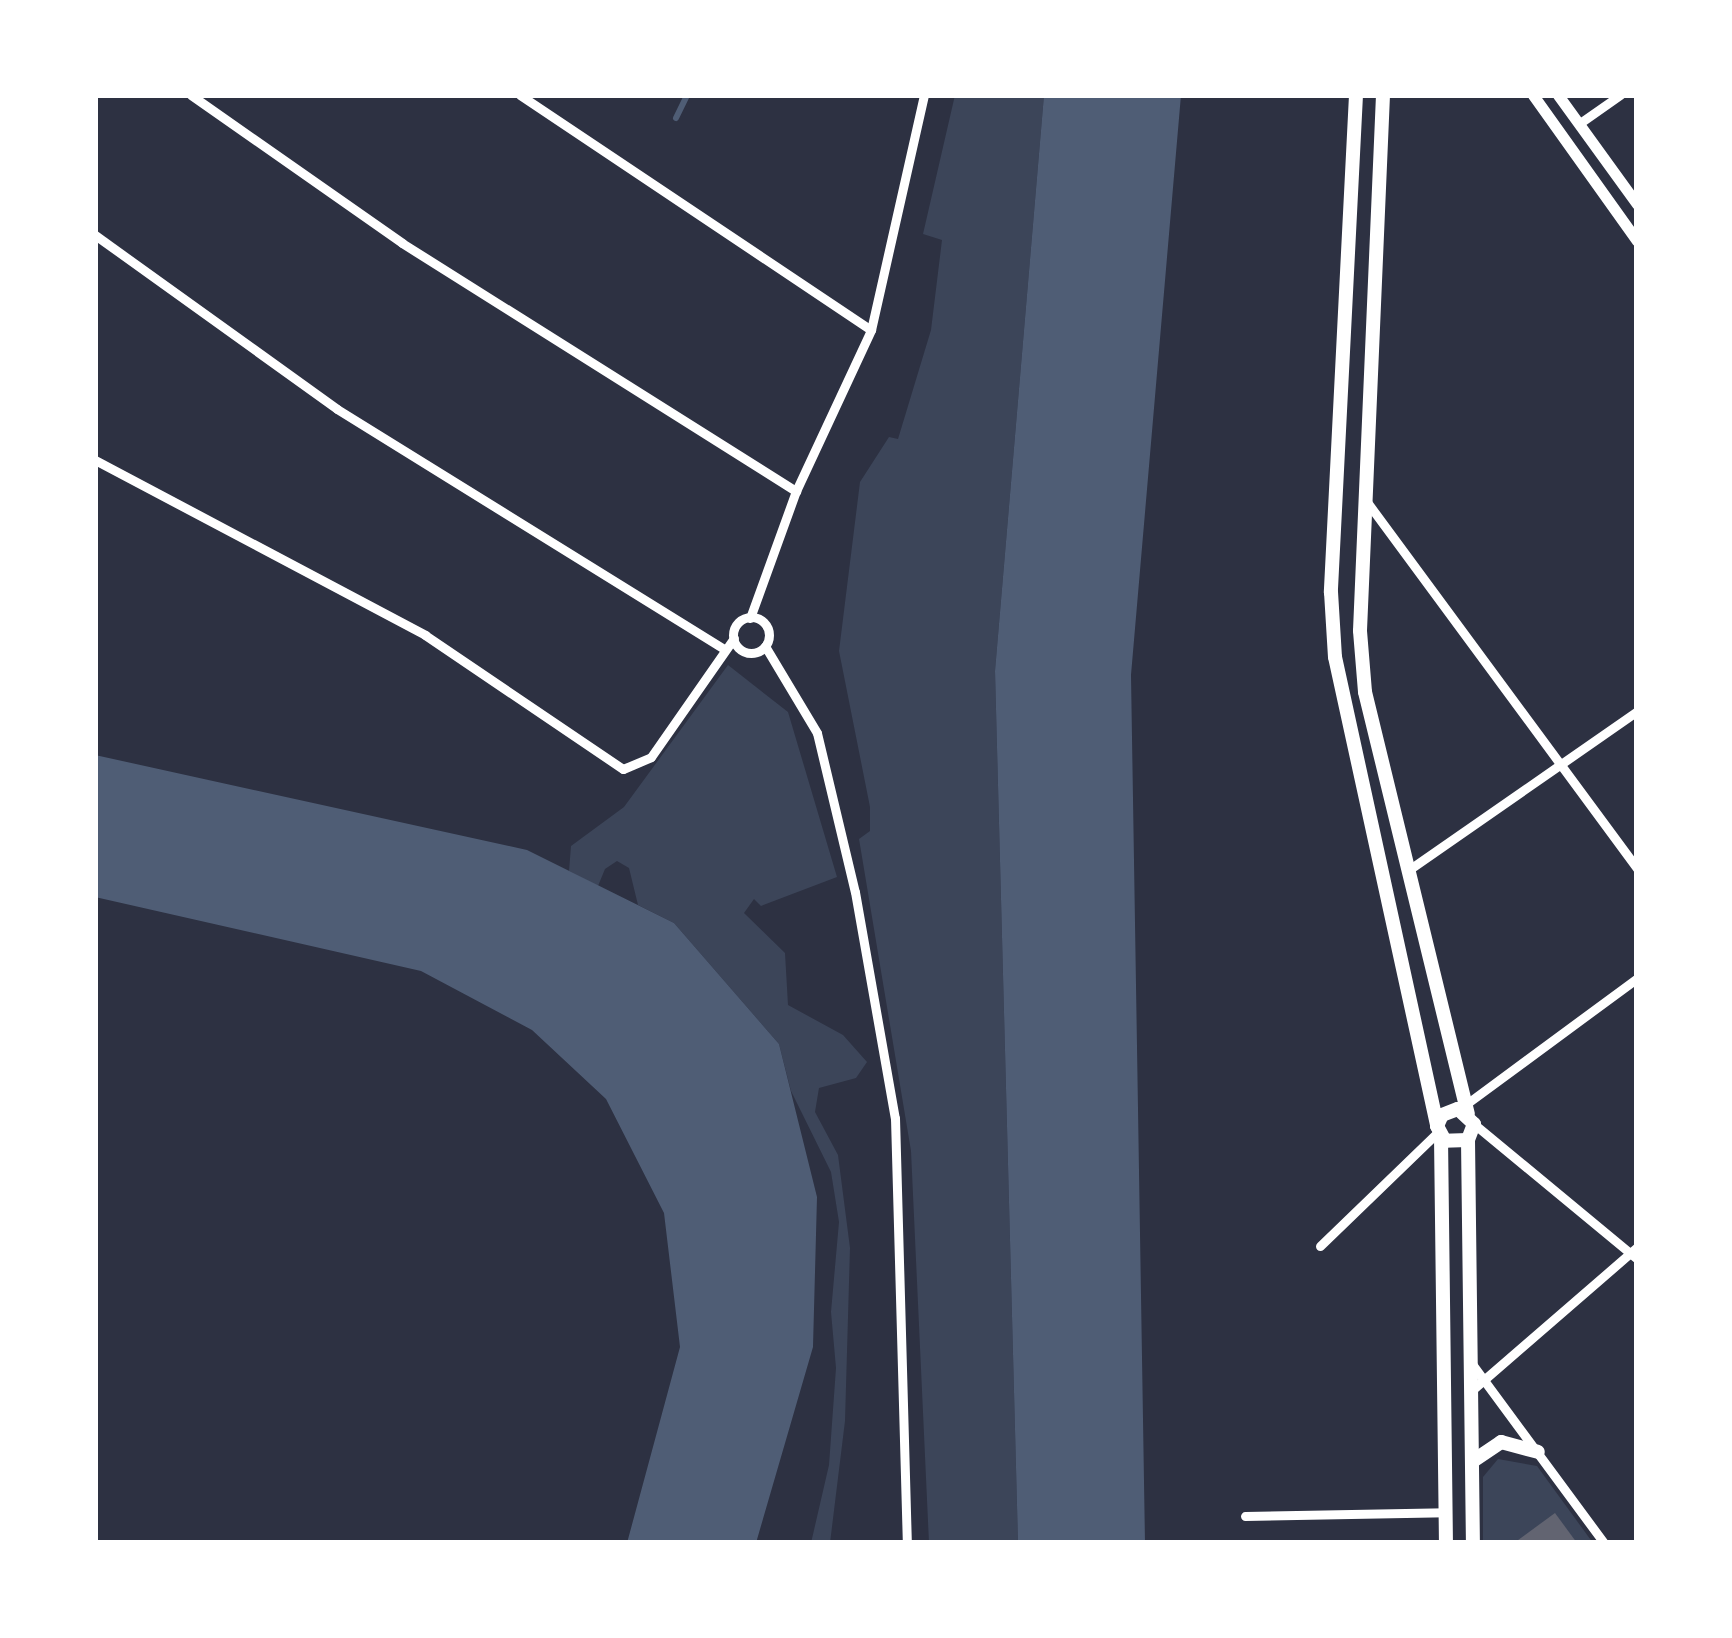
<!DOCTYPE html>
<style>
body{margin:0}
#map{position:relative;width:1732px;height:1638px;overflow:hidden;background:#2d3142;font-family:"IBM Plex Sans",sans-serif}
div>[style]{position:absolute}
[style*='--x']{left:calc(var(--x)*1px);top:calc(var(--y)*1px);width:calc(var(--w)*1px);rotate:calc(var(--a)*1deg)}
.green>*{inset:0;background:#3c4559}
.water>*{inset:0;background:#4f5d75}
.stream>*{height:6px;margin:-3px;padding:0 3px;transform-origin:3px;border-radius:3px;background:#4f5d75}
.building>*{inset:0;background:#626471}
.minor>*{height:9px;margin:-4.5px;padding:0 4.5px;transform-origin:4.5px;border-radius:4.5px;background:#fff}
.minor>.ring{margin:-4.5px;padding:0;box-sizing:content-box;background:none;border:9px solid #fff;border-radius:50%}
.tertiary>*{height:11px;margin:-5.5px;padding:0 5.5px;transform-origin:5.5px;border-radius:5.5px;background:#fff}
.primary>*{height:14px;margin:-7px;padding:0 7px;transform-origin:7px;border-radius:7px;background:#fff}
span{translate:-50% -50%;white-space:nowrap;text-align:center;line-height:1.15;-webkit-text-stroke:8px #fff;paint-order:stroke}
.frame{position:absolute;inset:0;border:98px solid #fff;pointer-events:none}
</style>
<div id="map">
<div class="green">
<i style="clip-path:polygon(955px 95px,1044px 95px,995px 671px,1018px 1543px,929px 1543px,911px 1151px,859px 839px,870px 831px,870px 807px,839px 651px,860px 482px,889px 437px,898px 439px,931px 330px,942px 240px,923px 234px)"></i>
<i style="clip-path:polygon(728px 665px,788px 712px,837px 877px,761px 906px,754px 899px,744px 913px,785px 953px,788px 1005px,843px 1035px,867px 1062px,856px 1078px,819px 1088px,815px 1112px,838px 1155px,850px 1248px,845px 1421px,830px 1543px,811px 1543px,829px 1465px,836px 1368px,831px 1312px,839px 1222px,831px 1172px,791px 1091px,779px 1044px,674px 923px,638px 905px,629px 868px,617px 861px,605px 869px,598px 886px,569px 871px,571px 846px,624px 807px)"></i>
<i style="clip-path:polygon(1498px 1459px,1537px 1466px,1593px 1543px,1483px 1543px,1483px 1477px)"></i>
</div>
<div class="water">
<i style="clip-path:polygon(1044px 95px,1181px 95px,1131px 675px,1145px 1543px,1018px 1543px,995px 671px)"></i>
<i style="clip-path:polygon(95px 755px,527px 850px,674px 923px,779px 1044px,817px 1197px,813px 1347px,756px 1543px,627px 1543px,680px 1347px,664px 1213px,606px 1099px,532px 1030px,421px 971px,95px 897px)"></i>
</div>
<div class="stream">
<i style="--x:676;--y:118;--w:25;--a:-64"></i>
</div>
<div class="building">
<i style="clip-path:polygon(1555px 1513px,1577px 1543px,1514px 1543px)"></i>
</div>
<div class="minor">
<i style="--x:191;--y:95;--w:258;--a:35"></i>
<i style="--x:402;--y:243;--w:466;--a:32.2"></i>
<i style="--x:520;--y:95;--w:422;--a:33.8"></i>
<i style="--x:1580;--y:123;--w:49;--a:-35"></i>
<i style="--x:95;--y:235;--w:298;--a:35.7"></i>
<i style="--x:337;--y:409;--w:454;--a:31.8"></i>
<i style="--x:95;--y:460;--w:374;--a:27.9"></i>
<i style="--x:425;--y:635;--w:239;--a:34.1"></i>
<i style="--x:623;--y:769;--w:30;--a:-23"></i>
<i style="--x:651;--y:757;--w:145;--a:-55.1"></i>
<i style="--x:1367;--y:502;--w:455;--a:53.6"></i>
<i class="ring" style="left:733px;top:617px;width:27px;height:27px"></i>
<i style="--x:750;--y:618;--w:135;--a:-70.1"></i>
<i style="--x:796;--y:491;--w:178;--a:-65"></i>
<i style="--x:871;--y:330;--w:241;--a:-77.3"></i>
<i style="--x:765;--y:646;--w:101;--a:59.1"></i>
<i style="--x:817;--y:733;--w:163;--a:76.6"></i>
<i style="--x:855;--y:892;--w:230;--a:80"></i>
<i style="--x:895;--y:1118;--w:425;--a:88.4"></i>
<i style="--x:1410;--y:869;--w:277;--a:-34.8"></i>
<i style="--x:1465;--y:1105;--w:214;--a:-36.4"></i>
<i style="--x:1474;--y:1124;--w:212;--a:39.6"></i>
<i style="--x:1320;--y:1246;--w:164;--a:-44"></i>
<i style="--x:1472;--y:1364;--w:222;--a:53.6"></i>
<i style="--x:1471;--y:1391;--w:220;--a:-40.9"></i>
<i style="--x:1245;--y:1516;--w:201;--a:-1.1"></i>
</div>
<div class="tertiary">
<i style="--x:1533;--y:95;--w:179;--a:54.5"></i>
<i style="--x:1558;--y:95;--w:135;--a:54.1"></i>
</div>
<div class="primary">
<i style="--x:1356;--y:95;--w:498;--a:92.9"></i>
<i style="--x:1331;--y:592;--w:65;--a:86.5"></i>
<i style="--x:1335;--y:657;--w:480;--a:77.7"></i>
<i style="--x:1383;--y:95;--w:536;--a:92.46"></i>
<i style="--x:1360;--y:631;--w:61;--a:85.3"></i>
<i style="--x:1365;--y:692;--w:434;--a:76.3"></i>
<i style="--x:1441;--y:1137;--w:406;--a:89.3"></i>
<i style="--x:1468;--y:1140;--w:23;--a:178"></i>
<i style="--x:1445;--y:1141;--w:17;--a:-118"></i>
<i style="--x:1437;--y:1126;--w:12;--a:-66"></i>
<i style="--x:1442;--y:1115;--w:17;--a:-21"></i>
<i style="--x:1458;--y:1109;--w:22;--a:43"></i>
<i style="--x:1474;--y:1124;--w:17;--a:111"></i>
<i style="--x:1468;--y:1140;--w:403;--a:89.3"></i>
<i style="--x:1473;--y:1461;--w:34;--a:-34"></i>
<i style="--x:1501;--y:1442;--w:38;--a:15"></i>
</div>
<div class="frame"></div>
</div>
